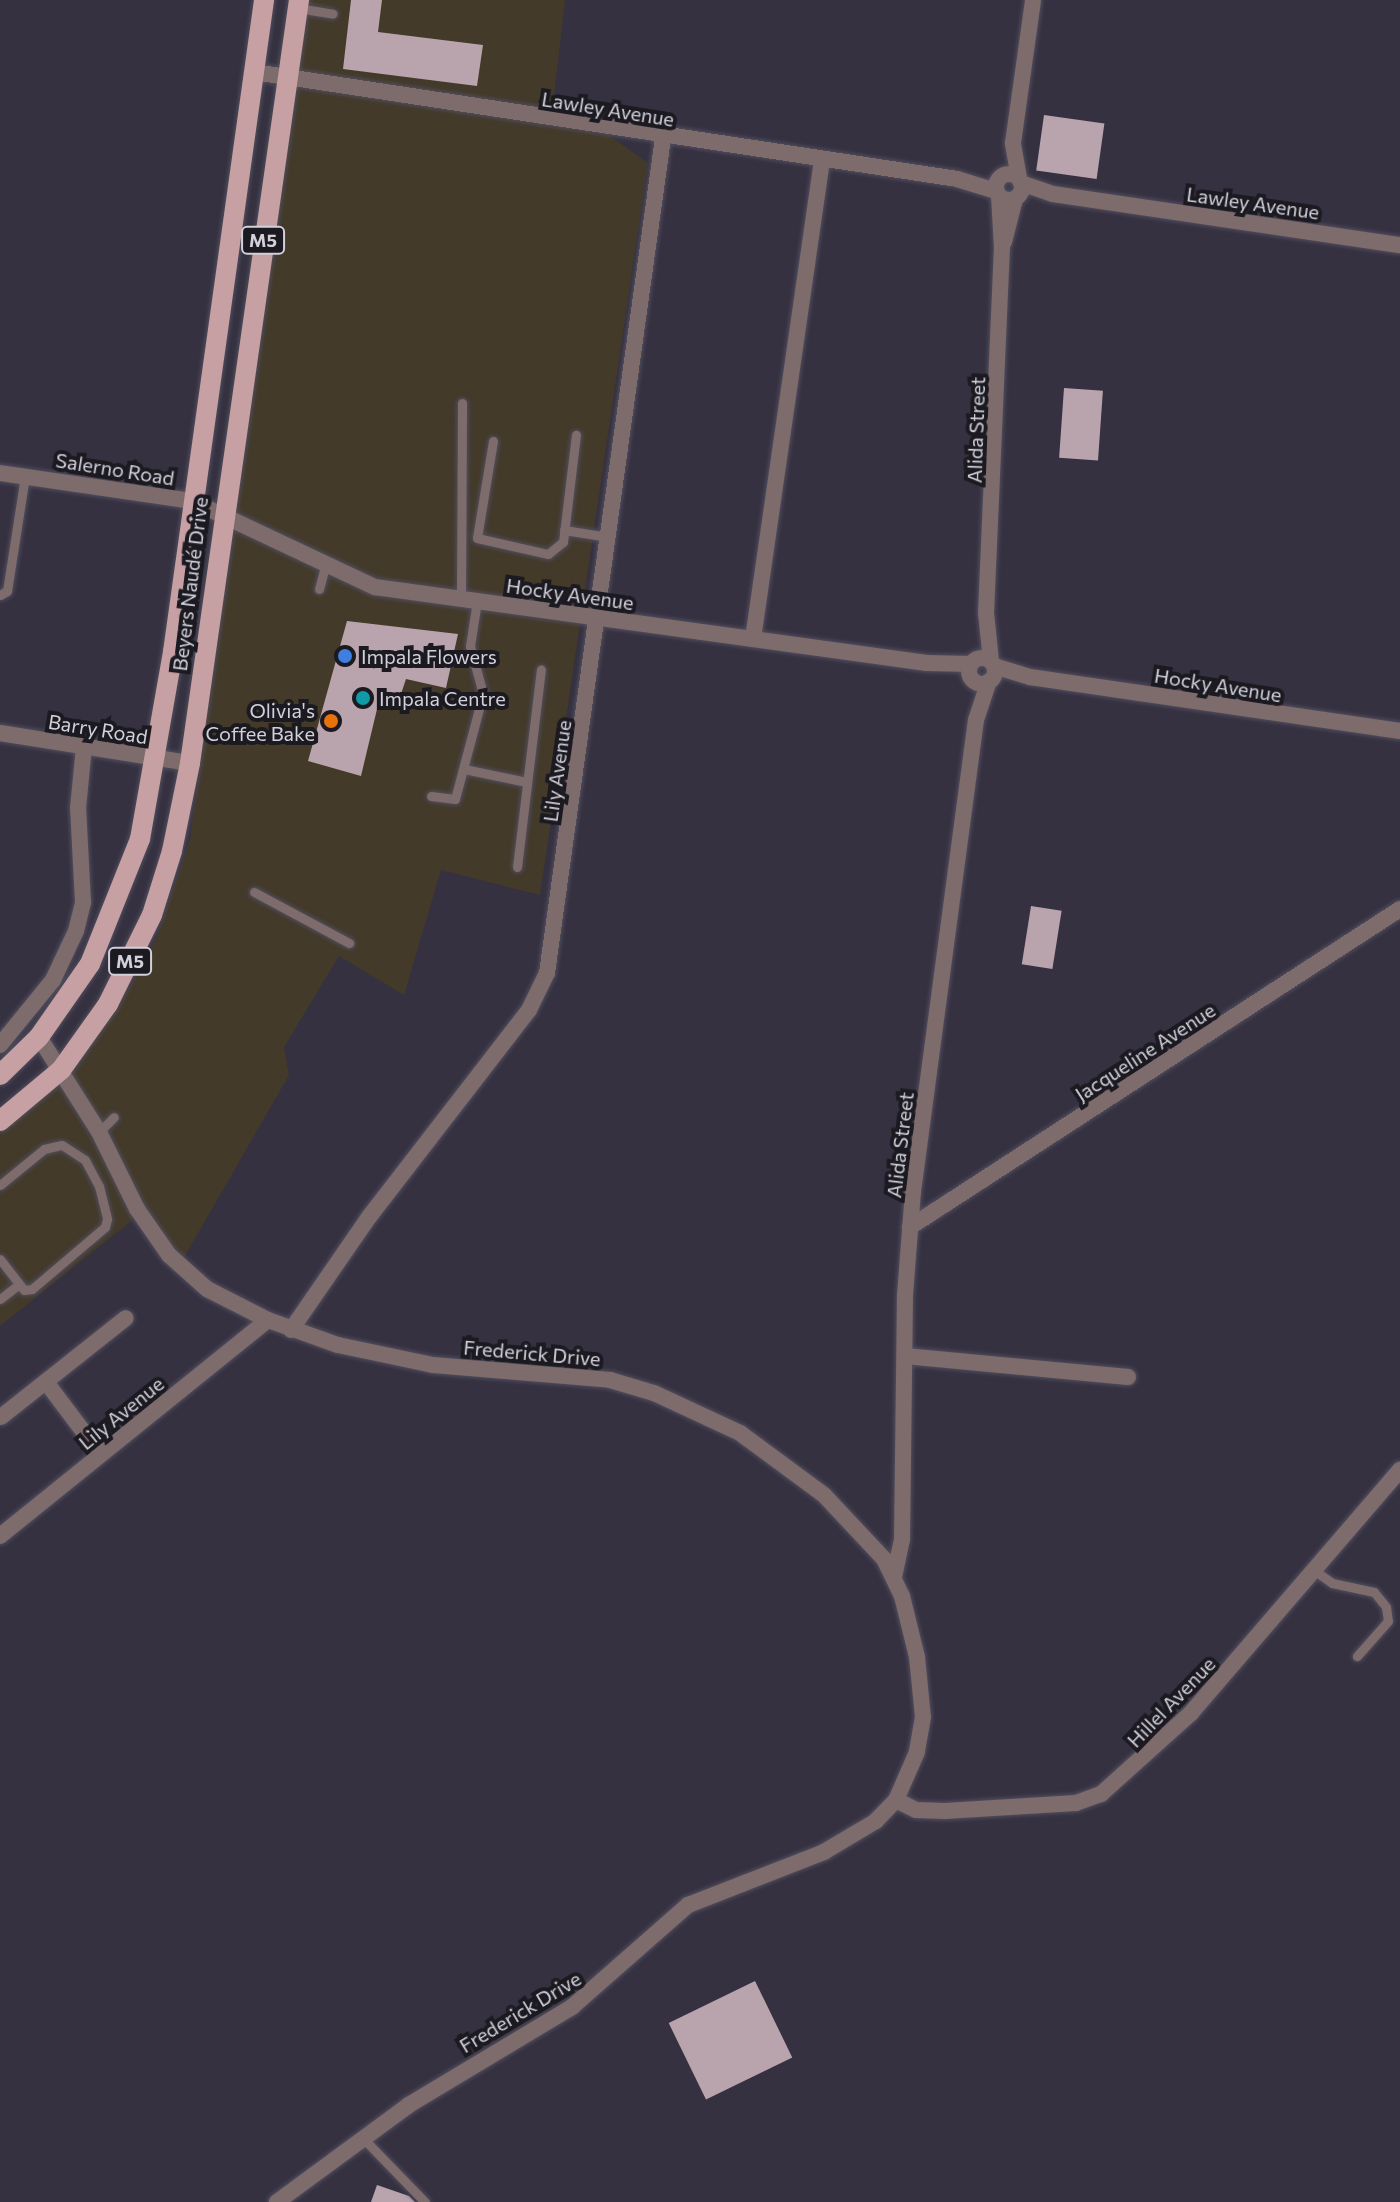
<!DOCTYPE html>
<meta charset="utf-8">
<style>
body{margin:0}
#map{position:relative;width:1400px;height:2202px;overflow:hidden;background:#353141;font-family:Commissioner,sans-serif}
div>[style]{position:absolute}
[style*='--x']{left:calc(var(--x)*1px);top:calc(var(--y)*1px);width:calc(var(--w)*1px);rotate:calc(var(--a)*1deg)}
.commercial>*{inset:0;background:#433a2a}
.building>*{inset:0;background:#b9a4ad;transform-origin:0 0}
.roads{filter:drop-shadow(0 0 2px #514e5d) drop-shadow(0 0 2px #514e5d)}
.lane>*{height:9px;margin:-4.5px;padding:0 4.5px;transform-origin:4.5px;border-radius:4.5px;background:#7e6b6c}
.street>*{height:16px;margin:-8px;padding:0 8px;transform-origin:8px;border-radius:8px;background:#7e6b6c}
.street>.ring{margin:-8px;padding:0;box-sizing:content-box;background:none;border:16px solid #7e6b6c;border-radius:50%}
.primary>*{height:20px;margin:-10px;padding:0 10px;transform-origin:10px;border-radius:10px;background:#c7a0a3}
.dots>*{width:22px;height:22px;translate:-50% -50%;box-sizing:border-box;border:4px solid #1c1a21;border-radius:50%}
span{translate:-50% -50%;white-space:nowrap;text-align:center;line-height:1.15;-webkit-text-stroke:8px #1c1a21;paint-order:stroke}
.shield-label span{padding:2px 6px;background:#1c1a21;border:2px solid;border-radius:6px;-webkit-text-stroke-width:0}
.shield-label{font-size:18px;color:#d2d0da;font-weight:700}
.street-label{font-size:20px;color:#d2d0da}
.poi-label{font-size:20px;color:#d2d0da}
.left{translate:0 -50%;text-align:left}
.right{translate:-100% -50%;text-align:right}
</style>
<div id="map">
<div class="commercial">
<i style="clip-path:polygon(300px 0,565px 0,554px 96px,648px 163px,540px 895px,441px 870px,404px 995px,339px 956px,284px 1047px,289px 1075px,178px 1268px,134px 1219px,0 1326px,0 1131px,75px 1068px,128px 990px,157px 936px,190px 839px)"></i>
</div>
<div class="building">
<i style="clip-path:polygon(351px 0,382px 0,378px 32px,483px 45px,477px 86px,343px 69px)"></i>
<i style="left:1044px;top:115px;width:61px;height:56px;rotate:8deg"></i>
<i style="left:1064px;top:388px;width:39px;height:70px;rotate:4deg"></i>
<i style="clip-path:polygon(347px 621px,458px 634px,446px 688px,406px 679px,396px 709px,378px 705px,361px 776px,308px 761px)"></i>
<i style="left:1031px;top:906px;width:31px;height:59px;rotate:9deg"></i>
<i style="left:755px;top:1981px;width:85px;height:96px;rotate:64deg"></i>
<i style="clip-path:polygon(377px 2185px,409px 2196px,415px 2202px,371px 2202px)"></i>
</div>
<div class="roads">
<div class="lane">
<i style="--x:297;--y:8;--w:36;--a:9"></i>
<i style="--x:493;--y:441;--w:98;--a:99.4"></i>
<i style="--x:477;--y:538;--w:73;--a:12.7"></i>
<i style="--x:548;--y:554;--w:19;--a:-39"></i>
<i style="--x:563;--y:542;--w:108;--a:-83.1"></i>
<i style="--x:564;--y:530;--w:45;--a:9"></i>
<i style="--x:319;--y:589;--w:24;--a:-75"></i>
<i style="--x:0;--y:595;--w:8;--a:-30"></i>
<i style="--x:7;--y:591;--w:116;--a:-81.1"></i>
<i style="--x:461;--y:599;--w:196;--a:-89.7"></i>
<i style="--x:464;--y:769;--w:64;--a:11.7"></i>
<i style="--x:431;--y:796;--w:24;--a:7"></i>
<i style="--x:455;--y:799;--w:109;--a:-75.1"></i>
<i style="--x:483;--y:694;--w:50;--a:-105.2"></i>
<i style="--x:470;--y:646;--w:46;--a:-81.2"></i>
<i style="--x:517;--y:867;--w:199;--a:-83.1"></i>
<i style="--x:254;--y:892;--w:108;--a:28.2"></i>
<i style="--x:99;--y:1132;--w:21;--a:-45"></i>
<i style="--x:0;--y:1185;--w:57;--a:-39.3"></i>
<i style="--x:44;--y:1149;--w:18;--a:-13"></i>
<i style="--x:62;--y:1145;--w:27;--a:33"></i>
<i style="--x:85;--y:1160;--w:30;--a:62"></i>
<i style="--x:99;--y:1186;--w:34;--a:76"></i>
<i style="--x:107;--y:1219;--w:8;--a:104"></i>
<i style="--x:105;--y:1227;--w:96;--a:139.7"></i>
<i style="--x:32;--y:1289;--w:8;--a:173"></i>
<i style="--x:24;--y:1290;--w:39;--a:-128"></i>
<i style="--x:0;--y:1299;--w:24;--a:-38"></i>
<i style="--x:1315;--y:1571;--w:21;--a:35"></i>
<i style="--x:1332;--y:1583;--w:43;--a:12.1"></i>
<i style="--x:1374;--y:1592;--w:19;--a:51"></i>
<i style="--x:1386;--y:1607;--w:14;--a:82"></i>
<i style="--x:1388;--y:1621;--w:47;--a:131.5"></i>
<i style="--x:361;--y:2136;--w:92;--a:45.9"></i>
</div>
<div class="street">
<i style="--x:254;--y:72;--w:711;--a:8.65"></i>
<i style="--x:957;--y:179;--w:41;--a:17.1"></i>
<i class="ring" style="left:996px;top:174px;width:10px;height:10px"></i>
<i style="--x:1019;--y:178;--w:36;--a:-100"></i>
<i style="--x:1013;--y:143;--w:144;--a:-82"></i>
<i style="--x:1021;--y:183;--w:34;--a:19"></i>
<i style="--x:1053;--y:194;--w:351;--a:8.4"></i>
<i style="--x:1004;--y:242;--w:44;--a:-75.7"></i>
<i style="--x:0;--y:473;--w:194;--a:8.3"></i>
<i style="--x:192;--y:501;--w:202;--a:25.2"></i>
<i style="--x:375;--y:587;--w:557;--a:7.84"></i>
<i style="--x:927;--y:663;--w:44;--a:1.3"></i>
<i style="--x:753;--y:639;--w:484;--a:-81.8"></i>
<i class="ring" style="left:969px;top:658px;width:10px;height:10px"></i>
<i style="--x:991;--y:661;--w:48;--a:-95.9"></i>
<i style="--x:986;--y:613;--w:365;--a:-87.5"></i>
<i style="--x:1002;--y:248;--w:52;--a:-93.3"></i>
<i style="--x:994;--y:666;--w:38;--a:17"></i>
<i style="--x:1030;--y:677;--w:374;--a:8.3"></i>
<i style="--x:0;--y:733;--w:192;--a:9"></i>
<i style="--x:39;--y:1037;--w:112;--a:57.7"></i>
<i style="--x:99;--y:1132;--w:86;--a:63.7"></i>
<i style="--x:137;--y:1209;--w:56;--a:55.2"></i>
<i style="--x:169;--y:1255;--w:51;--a:41.8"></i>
<i style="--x:207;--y:1289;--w:68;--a:26.9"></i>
<i style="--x:268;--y:1320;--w:74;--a:19.7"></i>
<i style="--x:338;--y:1345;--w:97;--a:11.9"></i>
<i style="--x:433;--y:1365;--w:178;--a:4.8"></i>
<i style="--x:610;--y:1380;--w:46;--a:16.5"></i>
<i style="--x:654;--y:1393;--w:95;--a:24.9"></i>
<i style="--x:740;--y:1433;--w:104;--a:36.4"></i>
<i style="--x:824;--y:1495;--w:88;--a:46.8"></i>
<i style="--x:884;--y:1559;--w:41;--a:64.1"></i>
<i style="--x:902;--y:1596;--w:63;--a:76.2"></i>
<i style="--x:917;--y:1657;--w:60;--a:84.3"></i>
<i style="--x:923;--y:1717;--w:36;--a:100"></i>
<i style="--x:917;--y:1752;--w:52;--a:113.6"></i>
<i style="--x:896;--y:1800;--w:29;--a:134"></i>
<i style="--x:876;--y:1821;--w:61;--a:149.2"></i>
<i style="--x:824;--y:1852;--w:146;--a:158.7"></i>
<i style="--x:688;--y:1905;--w:154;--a:138.7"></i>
<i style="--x:572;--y:2007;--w:190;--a:149"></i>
<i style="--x:409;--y:2105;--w:164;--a:143.7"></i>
<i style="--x:0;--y:1045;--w:84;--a:-50.8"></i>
<i style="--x:53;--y:980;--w:54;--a:-64.9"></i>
<i style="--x:76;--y:931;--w:30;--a:-76"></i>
<i style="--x:83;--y:902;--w:94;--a:-93"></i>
<i style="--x:78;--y:808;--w:61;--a:-84.4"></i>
<i style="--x:910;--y:1227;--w:584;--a:-32.98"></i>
<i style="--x:291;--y:1330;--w:137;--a:-55.4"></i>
<i style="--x:369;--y:1217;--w:262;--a:-52.3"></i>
<i style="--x:529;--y:1010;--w:41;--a:-64.1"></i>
<i style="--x:547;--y:973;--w:843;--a:-82.09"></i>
<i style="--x:905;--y:1356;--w:224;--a:5.4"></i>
<i style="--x:46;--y:1382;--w:91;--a:53"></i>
<i style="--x:1;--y:1417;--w:159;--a:-38.4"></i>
<i style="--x:0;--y:1536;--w:344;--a:-38.9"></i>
<i style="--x:894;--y:1577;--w:38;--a:-78"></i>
<i style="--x:902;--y:1540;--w:245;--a:-89.3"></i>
<i style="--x:905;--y:1295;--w:103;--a:-85.6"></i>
<i style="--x:913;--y:1192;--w:476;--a:-82.4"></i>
<i style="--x:976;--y:720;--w:41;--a:-71.6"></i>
<i style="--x:896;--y:1800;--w:22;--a:27"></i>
<i style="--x:916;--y:1810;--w:29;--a:2"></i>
<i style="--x:945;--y:1811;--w:131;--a:-3.5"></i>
<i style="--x:1076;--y:1803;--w:27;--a:-20"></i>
<i style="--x:1101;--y:1794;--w:121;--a:-42"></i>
<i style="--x:1191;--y:1713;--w:321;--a:-49.3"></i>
</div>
<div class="primary">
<i style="--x:0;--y:1075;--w:54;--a:-44.3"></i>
<i style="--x:39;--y:1037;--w:89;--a:-55.1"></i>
<i style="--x:90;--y:964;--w:135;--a:-68.2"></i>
<i style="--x:140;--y:839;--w:190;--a:-80"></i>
<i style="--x:173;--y:652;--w:658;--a:-82.05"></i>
<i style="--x:0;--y:1121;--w:80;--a:-39.9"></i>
<i style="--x:61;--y:1070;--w:81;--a:-54.5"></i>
<i style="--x:108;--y:1004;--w:99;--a:-63.7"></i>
<i style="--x:152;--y:915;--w:67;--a:-72.6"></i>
<i style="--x:172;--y:851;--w:90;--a:-78.4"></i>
<i style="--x:190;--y:763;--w:771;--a:-81.87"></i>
</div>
</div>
<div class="dots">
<i style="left:345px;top:656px;background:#3f7fe0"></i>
<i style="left:363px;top:698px;background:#0f9aa8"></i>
<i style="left:331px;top:721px;background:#e8710a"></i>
</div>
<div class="shield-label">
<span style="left:263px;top:240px">M5</span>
<span style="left:130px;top:961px">M5</span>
</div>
<div class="street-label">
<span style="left:608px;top:109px;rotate:9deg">Lawley Avenue</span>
<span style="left:1253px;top:203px;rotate:8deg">Lawley Avenue</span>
<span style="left:976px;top:430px;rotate:-88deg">Alida Street</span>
<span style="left:115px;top:469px;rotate:9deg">Salerno Road</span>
<span style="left:190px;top:584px;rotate:-83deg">Beyers Naudé Drive</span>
<span style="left:570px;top:594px;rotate:8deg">Hocky Avenue</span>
<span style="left:1218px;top:685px;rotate:9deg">Hocky Avenue</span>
<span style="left:98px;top:729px;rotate:9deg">Barry Road</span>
<span style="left:557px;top:771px;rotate:-82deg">Lily Avenue</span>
<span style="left:1145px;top:1052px;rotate:-33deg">Jacqueline Avenue</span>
<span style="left:900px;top:1145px;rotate:-83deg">Alida Street</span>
<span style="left:532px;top:1353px;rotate:5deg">Frederick Drive</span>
<span style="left:121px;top:1413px;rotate:-39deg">Lily Avenue</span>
<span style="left:1171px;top:1702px;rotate:-46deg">Hillel Avenue</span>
<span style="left:520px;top:2012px;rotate:-31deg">Frederick Drive</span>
</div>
<div class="poi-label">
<span class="left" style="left:361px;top:656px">Impala Flowers</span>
<span class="left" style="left:379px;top:698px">Impala Centre</span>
<span class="right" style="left:315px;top:722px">Olivia's<br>Coffee Bake</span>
</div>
</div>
